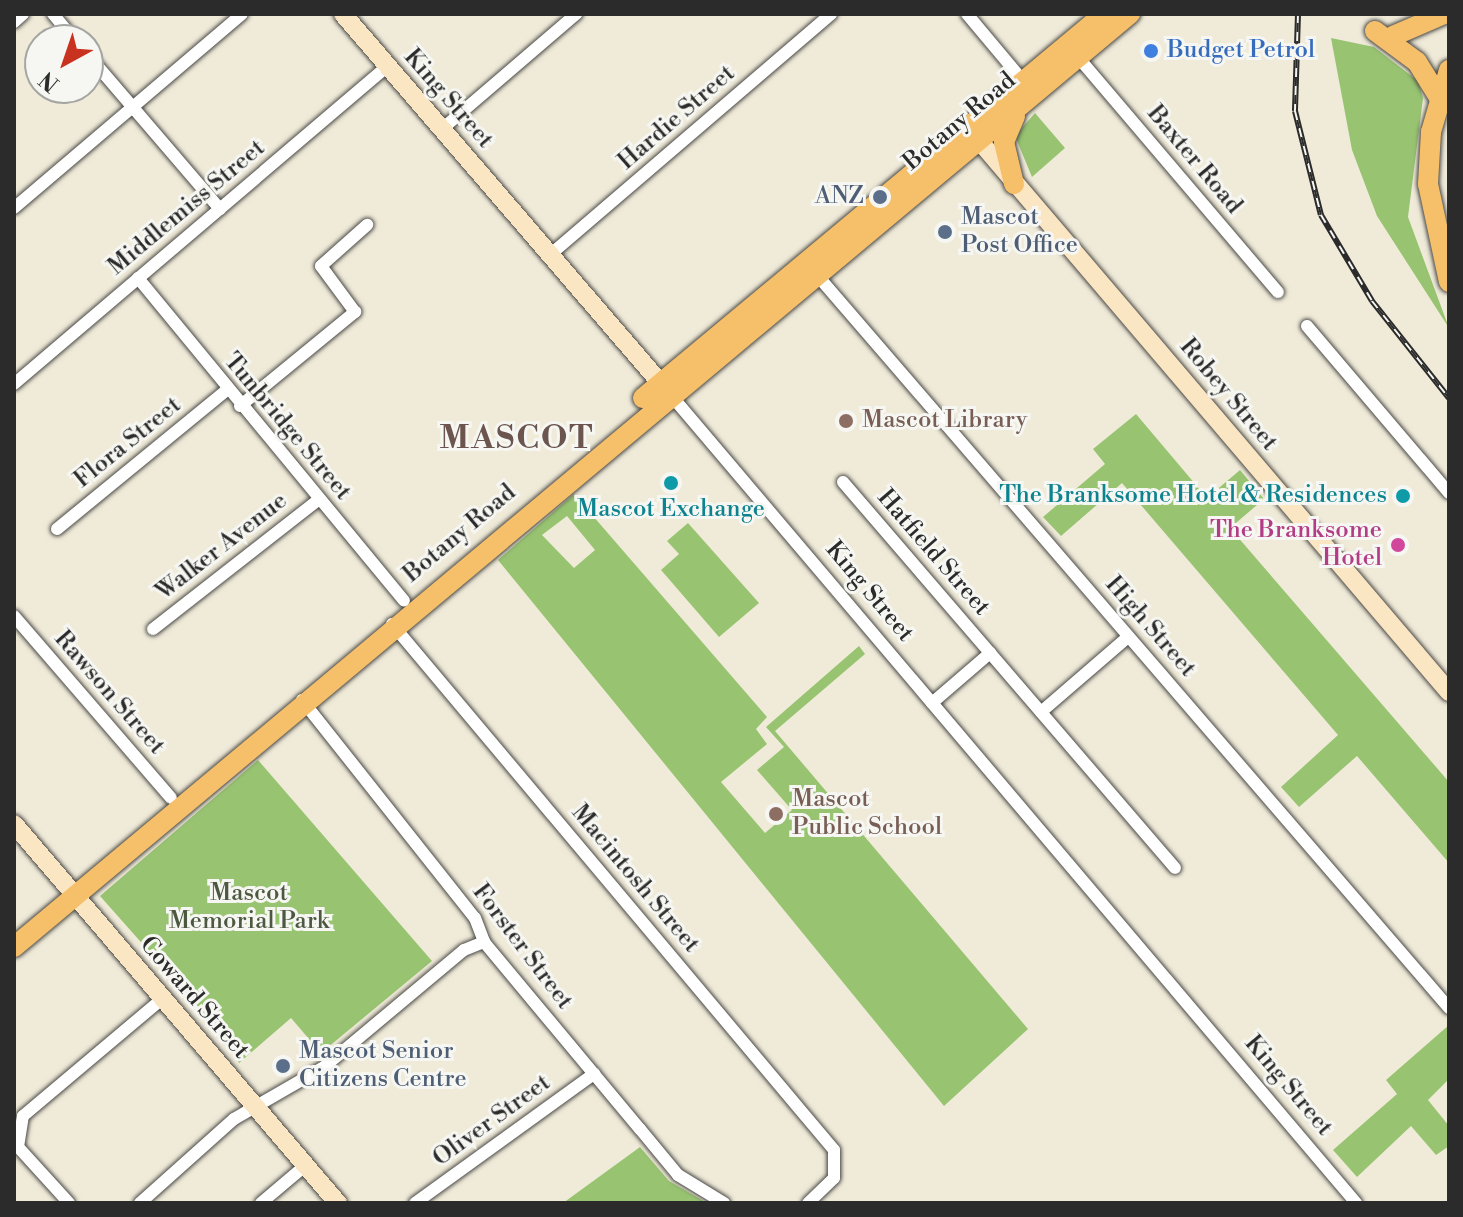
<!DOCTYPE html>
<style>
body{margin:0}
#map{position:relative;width:1463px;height:1217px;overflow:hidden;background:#f0ebd9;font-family:"Libre Bodoni",serif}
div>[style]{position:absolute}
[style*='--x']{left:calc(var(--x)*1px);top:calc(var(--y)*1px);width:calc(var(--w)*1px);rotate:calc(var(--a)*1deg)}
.green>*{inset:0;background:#98c472}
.roads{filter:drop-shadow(0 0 2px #494845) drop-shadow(0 0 2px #494845)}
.street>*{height:12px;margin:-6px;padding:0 6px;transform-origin:6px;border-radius:6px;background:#fff}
.secondary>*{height:18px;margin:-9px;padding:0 9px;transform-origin:9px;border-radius:9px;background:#fbe6c4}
.primary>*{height:20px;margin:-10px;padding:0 10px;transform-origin:10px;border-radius:10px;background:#f6c06b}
.rail>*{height:6px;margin-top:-3px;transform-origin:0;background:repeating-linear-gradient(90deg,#f6f6f2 0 9px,#2b2b2b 0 18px);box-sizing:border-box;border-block:2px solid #2b2b2b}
.dots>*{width:22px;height:22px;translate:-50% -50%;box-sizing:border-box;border:4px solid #f6f6f2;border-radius:50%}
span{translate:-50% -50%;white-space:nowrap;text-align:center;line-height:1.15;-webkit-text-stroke:6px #f6f6f2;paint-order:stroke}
.shop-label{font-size:24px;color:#366cbe}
.left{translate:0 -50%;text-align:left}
.street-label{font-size:24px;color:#2b2b2b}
.service-label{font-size:24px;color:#4e5e75}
.right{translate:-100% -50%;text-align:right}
.education-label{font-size:24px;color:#785e54}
.culture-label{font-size:24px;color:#0d838f}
.hotel-label{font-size:24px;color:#b23c85}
.park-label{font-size:24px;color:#4c5940}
.district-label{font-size:32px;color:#6b554e;font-weight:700;letter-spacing:2px}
.frame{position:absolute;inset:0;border:16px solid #2b2b2b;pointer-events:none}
.north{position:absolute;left:24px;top:24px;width:80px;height:80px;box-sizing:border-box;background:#f6f6f2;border:2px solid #a5a5a2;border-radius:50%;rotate:220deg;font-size:22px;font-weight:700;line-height:32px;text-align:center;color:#2b2b2b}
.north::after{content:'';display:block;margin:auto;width:28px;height:36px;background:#c8321e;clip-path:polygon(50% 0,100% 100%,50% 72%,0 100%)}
</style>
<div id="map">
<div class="green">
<i style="clip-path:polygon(1331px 38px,1374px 47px,1418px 81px,1423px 98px,1408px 217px,1449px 328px,1377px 216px,1352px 150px)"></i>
<i style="clip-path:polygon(1035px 113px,1065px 148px,1032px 177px,1015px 136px)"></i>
<i style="clip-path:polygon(1136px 414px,1207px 498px,1240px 470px,1264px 499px,1230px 528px,1449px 782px,1449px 863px,1357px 756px,1299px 807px,1281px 787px,1338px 735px,1122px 483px,1061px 536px,1043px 517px,1105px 464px,1093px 449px)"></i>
<i style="clip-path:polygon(evenodd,574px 494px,767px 717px,756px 729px,767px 744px,721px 782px,765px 833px,792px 810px,757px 770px,784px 747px,766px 727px,859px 646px,865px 654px,775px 731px,1028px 1029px,944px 1106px,498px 560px,574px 494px,567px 516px,595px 550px,574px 568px,542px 535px,567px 516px)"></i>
<i style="clip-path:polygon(688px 523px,759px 603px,719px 637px,661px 570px,679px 554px,667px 541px)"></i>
<i style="clip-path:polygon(258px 760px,432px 961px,321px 1053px,291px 1018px,239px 1063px,225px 1037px,100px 896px)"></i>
<i style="clip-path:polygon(1449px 1025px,1449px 1079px,1428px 1100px,1449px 1126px,1449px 1146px,1436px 1155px,1411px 1126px,1357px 1177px,1333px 1150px,1397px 1094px,1386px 1080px)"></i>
<i style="clip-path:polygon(640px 1147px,669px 1181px,707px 1203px,563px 1203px)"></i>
</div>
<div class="roads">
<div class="street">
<i style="--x:53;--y:14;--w:34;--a:50"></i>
<i style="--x:967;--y:14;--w:90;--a:50"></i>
<i style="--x:14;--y:22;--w:12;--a:-42"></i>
<i style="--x:88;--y:55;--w:203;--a:49.4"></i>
<i style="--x:1077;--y:56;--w:310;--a:49.6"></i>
<i style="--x:442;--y:129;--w:177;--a:-40.6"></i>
<i style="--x:14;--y:208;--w:299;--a:-40.4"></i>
<i style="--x:551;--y:254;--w:369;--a:-40.6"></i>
<i style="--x:817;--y:275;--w:968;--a:49.23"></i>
<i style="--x:138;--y:278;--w:418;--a:50.5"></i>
<i style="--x:1307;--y:326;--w:219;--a:49.6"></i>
<i style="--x:14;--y:384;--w:490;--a:-40.4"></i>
<i style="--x:670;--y:394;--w:1061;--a:49.7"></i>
<i style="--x:240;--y:406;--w:149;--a:-39.3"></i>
<i style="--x:355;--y:312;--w:57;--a:-126.5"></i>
<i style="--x:321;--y:266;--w:62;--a:-41.7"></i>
<i style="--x:843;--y:482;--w:509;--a:49.3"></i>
<i style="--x:57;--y:529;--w:220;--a:-39.3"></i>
<i style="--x:14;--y:616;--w:240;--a:49.2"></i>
<i style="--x:392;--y:624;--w:687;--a:49.96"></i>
<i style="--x:834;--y:1150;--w:28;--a:90"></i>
<i style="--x:834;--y:1178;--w:36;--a:136"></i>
<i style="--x:153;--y:629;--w:209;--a:-38"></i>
<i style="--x:302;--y:700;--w:278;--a:51.6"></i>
<i style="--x:475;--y:918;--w:26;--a:69"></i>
<i style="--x:484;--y:942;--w:244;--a:50.2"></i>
<i style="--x:640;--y:1129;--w:60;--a:50.4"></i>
<i style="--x:678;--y:1175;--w:54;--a:31.3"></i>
<i style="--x:932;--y:703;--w:77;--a:-40.8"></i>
<i style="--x:1041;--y:712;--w:115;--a:-40.8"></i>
<i style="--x:69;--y:1203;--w:76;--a:-132.3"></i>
<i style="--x:18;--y:1147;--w:31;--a:-81"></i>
<i style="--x:23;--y:1116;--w:182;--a:-40.1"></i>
<i style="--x:140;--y:1203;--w:126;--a:-41.8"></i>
<i style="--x:234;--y:1119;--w:104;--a:-30"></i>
<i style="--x:324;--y:1067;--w:182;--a:-39.9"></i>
<i style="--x:464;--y:950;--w:22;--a:-22"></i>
<i style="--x:261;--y:1203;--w:59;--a:-40.2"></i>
<i style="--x:415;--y:1203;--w:221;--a:-35.8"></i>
</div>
<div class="secondary">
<i style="--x:343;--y:14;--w:501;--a:49.29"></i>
<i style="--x:971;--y:131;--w:737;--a:49.57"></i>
<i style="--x:14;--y:824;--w:499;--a:49.5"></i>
</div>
<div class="primary">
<i style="--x:1375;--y:31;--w:52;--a:36.4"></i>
<i style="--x:1417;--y:62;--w:44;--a:58.1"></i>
<i style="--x:1393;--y:36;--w:56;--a:-23.3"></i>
<i style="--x:1449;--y:70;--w:65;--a:106.2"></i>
<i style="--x:1431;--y:132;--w:52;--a:93.3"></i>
<i style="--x:1428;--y:184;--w:100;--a:77.9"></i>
<i style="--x:1014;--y:184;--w:43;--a:-103.4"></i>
<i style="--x:1004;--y:142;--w:28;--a:-67"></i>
<i style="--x:643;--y:398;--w:600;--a:-39.79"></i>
<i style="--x:14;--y:947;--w:1455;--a:-39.9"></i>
</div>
</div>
<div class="rail">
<i style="--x:1298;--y:14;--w:97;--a:91.8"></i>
<i style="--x:1295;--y:111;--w:107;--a:76"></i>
<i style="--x:1321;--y:215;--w:100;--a:59.3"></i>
<i style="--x:1372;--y:301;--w:124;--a:51.6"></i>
</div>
<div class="dots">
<i style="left:1151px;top:51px;background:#3f7fe0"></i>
<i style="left:880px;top:197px;background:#5c6f8a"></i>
<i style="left:945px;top:232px;background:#5c6f8a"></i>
<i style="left:846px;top:421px;background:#8d6e63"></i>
<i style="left:671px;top:483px;background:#0f9aa8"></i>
<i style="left:1403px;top:496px;background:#0f9aa8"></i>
<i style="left:1398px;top:545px;background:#d1479c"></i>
<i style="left:776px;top:814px;background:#8d6e63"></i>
<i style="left:283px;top:1066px;background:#5c6f8a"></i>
</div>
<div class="shop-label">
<span class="left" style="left:1167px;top:51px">Budget Petrol</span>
</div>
<div class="street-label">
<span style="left:448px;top:99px;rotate:49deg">King Street</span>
<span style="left:677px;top:118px;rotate:-41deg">Hardie Street</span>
<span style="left:960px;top:122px;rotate:-40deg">Botany Road</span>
<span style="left:1194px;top:160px;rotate:50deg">Baxter Road</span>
<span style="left:187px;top:208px;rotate:-40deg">Middlemiss Street</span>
<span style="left:1228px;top:395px;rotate:50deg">Robey Street</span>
<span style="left:287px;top:427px;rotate:50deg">Tunbridge Street</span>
<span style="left:128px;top:443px;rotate:-39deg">Flora Street</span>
<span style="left:460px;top:534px;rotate:-40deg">Botany Road</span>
<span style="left:222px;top:547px;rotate:-38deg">Walker Avenue</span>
<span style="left:933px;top:553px;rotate:49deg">Hatfield Street</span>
<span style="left:869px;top:592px;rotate:50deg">King Street</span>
<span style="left:1150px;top:627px;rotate:49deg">High Street</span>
<span style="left:109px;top:693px;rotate:49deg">Rawson Street</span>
<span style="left:635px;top:879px;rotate:50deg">Macintosh Street</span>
<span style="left:522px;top:947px;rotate:53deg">Forster Street</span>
<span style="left:194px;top:998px;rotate:49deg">Coward Street</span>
<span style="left:1288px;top:1086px;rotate:50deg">King Street</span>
<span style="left:492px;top:1121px;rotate:-36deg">Oliver Street</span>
</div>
<div class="service-label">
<span class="right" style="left:864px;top:197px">ANZ</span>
<span class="left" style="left:961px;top:232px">Mascot<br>Post Office</span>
<span class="left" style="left:299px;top:1066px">Mascot Senior<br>Citizens Centre</span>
</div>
<div class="education-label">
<span class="left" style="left:862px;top:421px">Mascot Library</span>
<span class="left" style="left:792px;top:814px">Mascot<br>Public School</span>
</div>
<div class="culture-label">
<span class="right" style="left:1387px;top:496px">The Branksome Hotel &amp; Residences</span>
<span style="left:671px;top:510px">Mascot Exchange</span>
</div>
<div class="hotel-label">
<span class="right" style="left:1382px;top:545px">The Branksome<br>Hotel</span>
</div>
<div class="park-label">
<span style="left:249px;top:908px">Mascot<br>Memorial Park</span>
</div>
<div class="district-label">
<span style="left:517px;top:438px">MASCOT</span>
</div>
<div class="frame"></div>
<div class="north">N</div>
</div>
